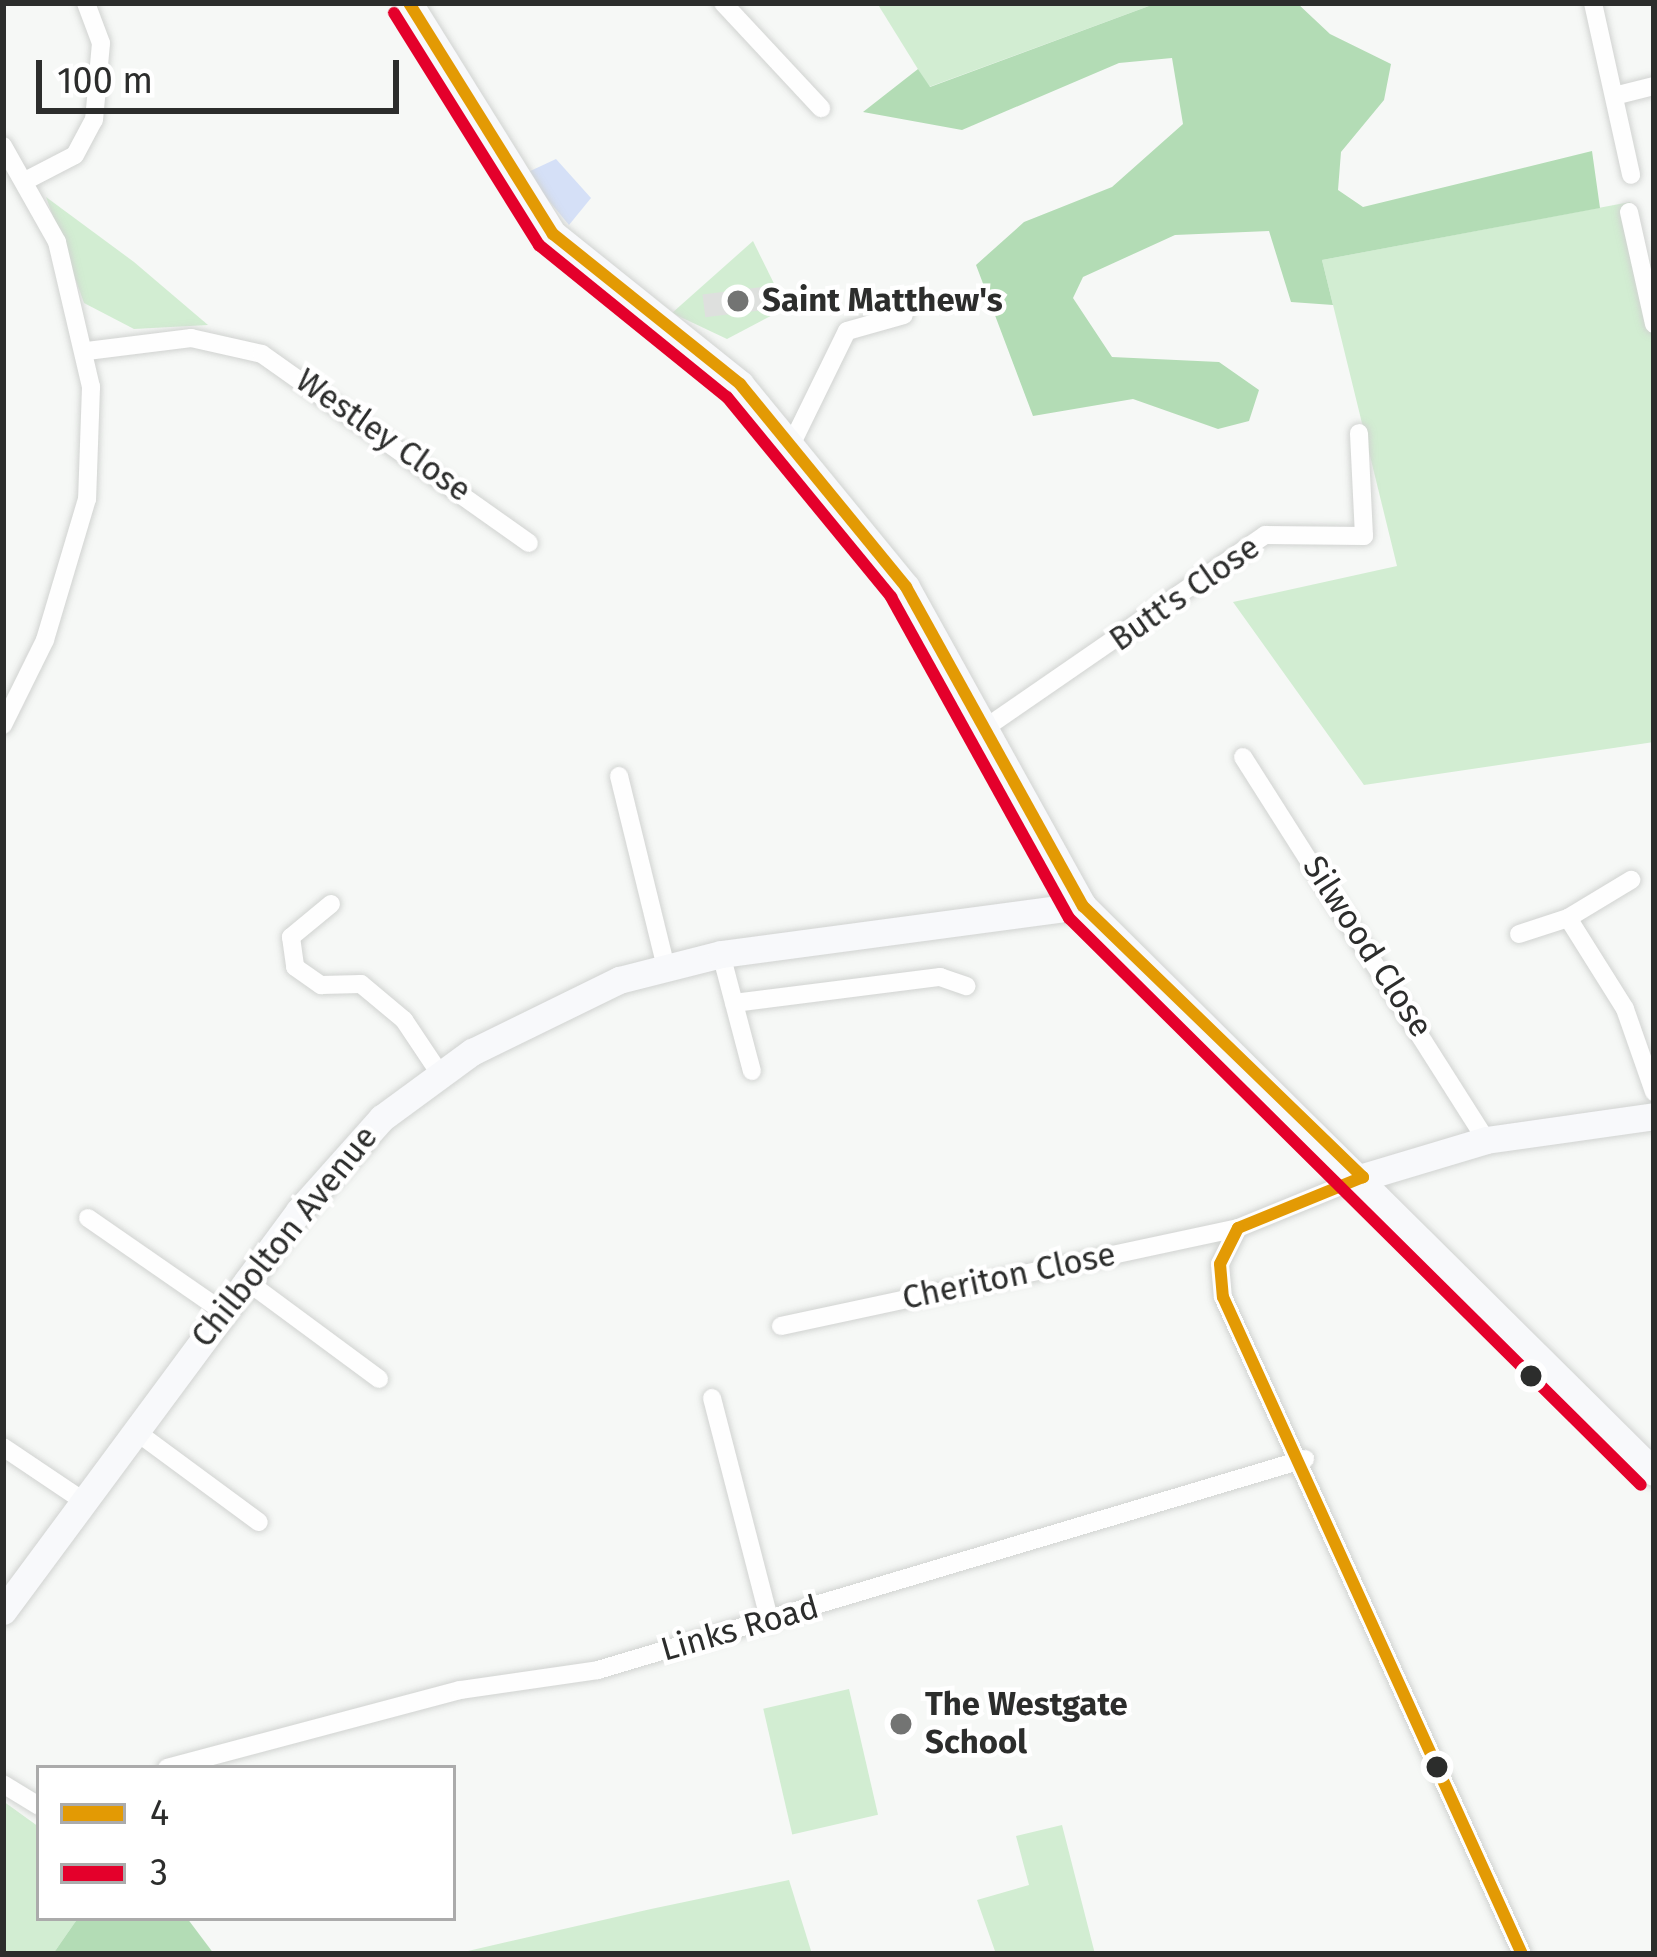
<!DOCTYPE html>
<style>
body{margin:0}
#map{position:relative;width:1657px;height:1957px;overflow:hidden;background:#f6f8f6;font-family:"Fira Sans",sans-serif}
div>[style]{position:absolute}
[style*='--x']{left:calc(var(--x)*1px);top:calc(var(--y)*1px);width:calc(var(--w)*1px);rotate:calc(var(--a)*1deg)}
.green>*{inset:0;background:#d2edd2;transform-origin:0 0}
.forest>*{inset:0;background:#b3dcb5}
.water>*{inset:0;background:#d5e0f7}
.building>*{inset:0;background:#dee0de;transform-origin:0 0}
.roads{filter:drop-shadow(0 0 3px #d1d3d1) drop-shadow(0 0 3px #d1d3d1)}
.street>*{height:18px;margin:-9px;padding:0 9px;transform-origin:9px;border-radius:9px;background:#fefefe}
.secondary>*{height:27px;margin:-13.5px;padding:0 13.5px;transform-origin:13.5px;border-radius:13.5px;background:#f8f9fb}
.bus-1>*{height:12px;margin:-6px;padding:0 6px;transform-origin:6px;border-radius:6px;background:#e39a04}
.bus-2>*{height:12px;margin:-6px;padding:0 6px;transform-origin:6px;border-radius:6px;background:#e4002b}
.dots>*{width:33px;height:33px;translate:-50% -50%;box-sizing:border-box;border:6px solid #fff;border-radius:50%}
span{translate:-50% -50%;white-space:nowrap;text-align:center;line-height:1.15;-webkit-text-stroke:9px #fff;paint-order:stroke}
.poi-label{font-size:33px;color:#2c2d2c;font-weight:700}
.left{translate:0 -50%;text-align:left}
.street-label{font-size:33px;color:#2c2d2c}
.frame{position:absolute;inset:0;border:6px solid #2c2d2c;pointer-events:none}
.legend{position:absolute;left:36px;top:1765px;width:420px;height:156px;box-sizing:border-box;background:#fff;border:3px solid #ababab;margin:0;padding:15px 21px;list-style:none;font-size:36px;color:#2c2d2c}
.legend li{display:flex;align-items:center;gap:24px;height:60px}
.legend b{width:60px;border:3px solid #ababab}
.scale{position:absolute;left:36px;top:60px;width:363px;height:54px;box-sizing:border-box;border:6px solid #2c2d2c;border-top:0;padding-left:15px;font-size:36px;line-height:42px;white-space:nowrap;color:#2c2d2c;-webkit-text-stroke:9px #fff;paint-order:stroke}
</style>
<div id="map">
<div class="green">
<i style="clip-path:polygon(877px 3px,1157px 3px,929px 87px)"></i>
<i style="clip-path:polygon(46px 197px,134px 262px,208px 325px,134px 329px,84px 303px)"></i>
<i style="clip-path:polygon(1630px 202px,1654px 276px,1654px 742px,1364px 785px,1233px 602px,1397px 566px,1322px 260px)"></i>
<i style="clip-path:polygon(753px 241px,786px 308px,727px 339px,672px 313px)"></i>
<i style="left:849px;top:1689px;width:129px;height:88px;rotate:77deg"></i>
<i style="clip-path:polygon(3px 1801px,39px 1827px,39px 1918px,78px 1918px,53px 1954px,3px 1954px)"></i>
<i style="clip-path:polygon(1062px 1825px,1095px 1954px,996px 1954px,977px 1900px,1029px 1885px,1016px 1836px)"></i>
<i style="clip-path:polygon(789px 1880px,812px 1954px,455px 1954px,651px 1909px)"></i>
</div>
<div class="forest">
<i style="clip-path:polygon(1157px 3px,1297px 3px,1330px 34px,1391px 64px,1384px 100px,1341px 152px,1338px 190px,1363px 207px,1592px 151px,1600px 208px,1322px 260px,1333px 305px,1291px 302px,1269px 231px,1175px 235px,1083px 277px,1073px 298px,1112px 357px,1219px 362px,1259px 390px,1249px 421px,1218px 429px,1133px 399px,1033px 416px,976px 265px,1024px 222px,1112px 187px,1183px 124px,1172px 58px,1119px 63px,962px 130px,863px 112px,918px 69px,930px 87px)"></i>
<i style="clip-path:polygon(78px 1918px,187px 1918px,214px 1954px,53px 1954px)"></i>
</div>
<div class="water">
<i style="clip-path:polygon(556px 159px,591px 198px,569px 225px,526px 173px)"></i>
</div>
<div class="building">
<i style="left:771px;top:286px;width:23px;height:69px;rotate:83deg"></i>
</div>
<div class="roads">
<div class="street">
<i style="--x:723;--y:3;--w:144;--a:47"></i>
<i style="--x:1593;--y:3;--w:176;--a:77.5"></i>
<i style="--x:1614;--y:96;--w:41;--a:-14"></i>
<i style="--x:3;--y:146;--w:110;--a:60.6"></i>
<i style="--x:57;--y:242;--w:149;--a:76.8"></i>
<i style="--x:91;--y:387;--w:112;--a:92"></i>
<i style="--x:87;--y:499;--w:147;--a:106.6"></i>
<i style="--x:45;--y:640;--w:95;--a:116.3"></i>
<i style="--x:25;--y:181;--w:56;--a:-27.5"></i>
<i style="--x:75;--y:155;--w:40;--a:-62"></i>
<i style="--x:94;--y:120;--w:77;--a:-84.8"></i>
<i style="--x:101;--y:43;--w:43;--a:-110.6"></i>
<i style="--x:1629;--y:212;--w:115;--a:77.4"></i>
<i style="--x:87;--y:351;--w:105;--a:-7.1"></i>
<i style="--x:191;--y:338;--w:73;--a:12.7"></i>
<i style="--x:262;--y:354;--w:327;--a:35.3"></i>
<i style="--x:794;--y:439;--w:120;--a:-63.9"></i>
<i style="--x:847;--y:331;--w:59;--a:-15.7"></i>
<i style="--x:991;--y:724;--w:333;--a:-34.6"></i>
<i style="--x:1265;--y:535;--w:99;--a:0.6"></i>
<i style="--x:1364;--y:536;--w:103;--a:-92.8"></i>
<i style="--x:1243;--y:757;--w:454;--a:57.6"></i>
<i style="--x:619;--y:776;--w:198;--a:76.2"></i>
<i style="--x:331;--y:904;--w:52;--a:140.5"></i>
<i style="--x:291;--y:937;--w:30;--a:82"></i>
<i style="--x:295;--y:967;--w:32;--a:35"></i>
<i style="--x:321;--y:985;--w:40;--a:-1.4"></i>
<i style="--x:361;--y:984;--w:56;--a:39.9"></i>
<i style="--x:404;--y:1020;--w:65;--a:56.3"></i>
<i style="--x:1568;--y:918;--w:74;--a:-31.1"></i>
<i style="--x:1519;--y:934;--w:52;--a:-18.1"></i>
<i style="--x:1568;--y:918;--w:107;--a:57.9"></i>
<i style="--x:1625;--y:1009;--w:88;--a:70.7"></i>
<i style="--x:721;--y:954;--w:121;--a:75.2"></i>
<i style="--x:734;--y:1003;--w:208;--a:-7.2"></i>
<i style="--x:940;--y:977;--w:28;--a:19"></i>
<i style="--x:1363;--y:1177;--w:135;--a:157.8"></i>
<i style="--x:1238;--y:1228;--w:40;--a:116.6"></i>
<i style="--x:1220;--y:1264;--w:33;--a:85"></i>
<i style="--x:1223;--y:1297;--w:722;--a:65.53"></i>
<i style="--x:88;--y:1218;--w:162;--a:34.7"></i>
<i style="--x:244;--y:1279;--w:168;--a:36.5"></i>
<i style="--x:781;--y:1326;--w:467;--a:-12.1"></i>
<i style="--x:712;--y:1398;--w:231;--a:75.5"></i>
<i style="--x:134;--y:1430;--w:155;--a:36.4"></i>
<i style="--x:3;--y:1447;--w:95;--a:33.9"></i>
<i style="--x:167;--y:1768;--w:303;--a:-14.9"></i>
<i style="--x:460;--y:1690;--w:139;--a:-8.2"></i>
<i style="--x:598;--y:1670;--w:738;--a:-16.62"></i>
<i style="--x:3;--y:1784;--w:42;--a:31.4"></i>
</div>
<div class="secondary">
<i style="--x:409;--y:3;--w:272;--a:58.1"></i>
<i style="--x:553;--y:234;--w:240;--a:38.7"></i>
<i style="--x:740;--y:384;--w:262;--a:50.7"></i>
<i style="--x:906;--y:587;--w:365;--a:61"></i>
<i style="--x:1083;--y:906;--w:804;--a:44.75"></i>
<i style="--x:1363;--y:1177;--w:128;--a:-16.7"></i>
<i style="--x:1486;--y:1140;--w:170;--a:-8.1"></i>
<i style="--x:3;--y:1611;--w:498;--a:-53.5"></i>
<i style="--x:299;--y:1211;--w:125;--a:-48.3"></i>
<i style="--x:382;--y:1118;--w:112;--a:-36.3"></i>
<i style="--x:472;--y:1052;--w:164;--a:-26.1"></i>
<i style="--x:619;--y:980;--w:105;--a:-14.3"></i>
<i style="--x:721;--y:954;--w:365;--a:-7.6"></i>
</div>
</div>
<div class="bus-1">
<i style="--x:409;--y:3;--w:272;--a:58.1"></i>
<i style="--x:553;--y:234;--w:240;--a:38.7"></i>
<i style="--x:740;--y:384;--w:262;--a:50.7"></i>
<i style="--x:906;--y:587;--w:365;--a:61"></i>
<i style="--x:1083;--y:906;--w:390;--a:44.1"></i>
<i style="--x:1363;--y:1177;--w:135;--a:157.8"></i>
<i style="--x:1238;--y:1228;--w:40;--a:116.6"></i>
<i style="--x:1220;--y:1264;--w:33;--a:85"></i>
<i style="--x:1223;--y:1297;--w:722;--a:65.53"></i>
</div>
<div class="bus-2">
<i style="--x:394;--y:13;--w:274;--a:58"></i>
<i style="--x:539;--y:245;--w:242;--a:39"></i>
<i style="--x:727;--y:397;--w:259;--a:50.6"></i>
<i style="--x:891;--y:597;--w:367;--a:61"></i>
<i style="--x:1069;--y:918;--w:805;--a:44.75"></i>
</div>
<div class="dots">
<i style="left:738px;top:301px;background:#737473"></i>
<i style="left:1531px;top:1376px;background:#2c2d2c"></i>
<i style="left:901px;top:1724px;background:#737473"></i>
<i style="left:1437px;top:1767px;background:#2c2d2c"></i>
</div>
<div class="poi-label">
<span class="left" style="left:762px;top:301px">Saint Matthew's</span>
<span class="left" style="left:925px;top:1724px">The Westgate<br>School</span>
</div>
<div class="street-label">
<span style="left:383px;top:436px;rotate:35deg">Westley Close</span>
<span style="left:1185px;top:594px;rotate:-35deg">Butt's Close</span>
<span style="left:1367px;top:947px;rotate:57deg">Silwood Close</span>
<span style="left:285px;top:1237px;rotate:-51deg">Chilbolton Avenue</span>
<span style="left:1009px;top:1277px;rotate:-12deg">Cheriton Close</span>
<span style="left:740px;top:1629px;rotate:-16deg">Links Road</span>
</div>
<div class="frame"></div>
<ul class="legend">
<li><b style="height:15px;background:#e39a04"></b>4</li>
<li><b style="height:15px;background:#e4002b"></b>3</li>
</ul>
<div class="scale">100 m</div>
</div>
